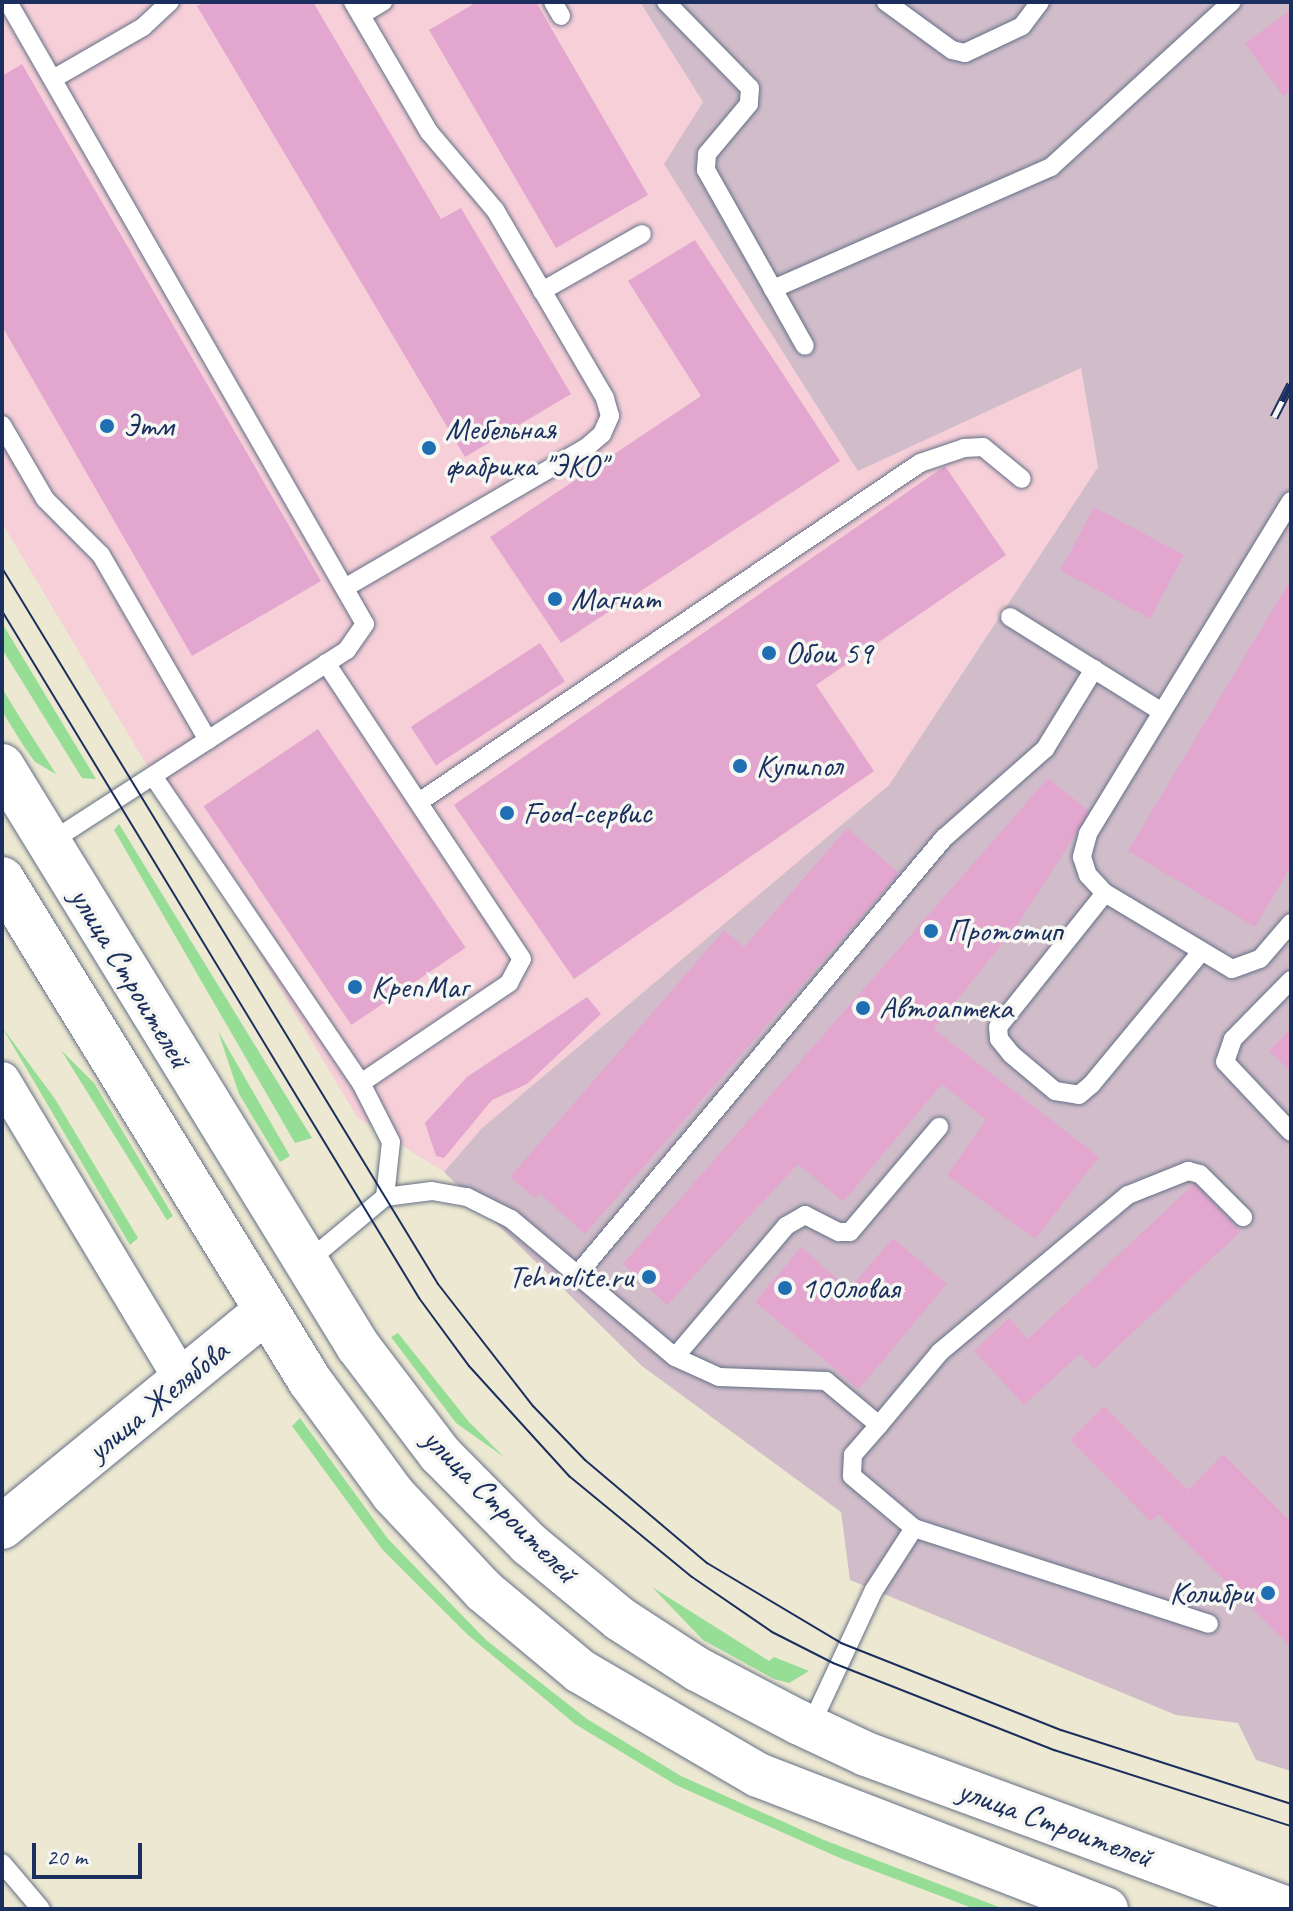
<!DOCTYPE html>
<meta charset="utf-8">
<style>
body{margin:0}
#map{position:relative;width:1293px;height:1911px;overflow:hidden;background:#ede8d1;font-family:Caveat,sans-serif}
div>[style]{position:absolute}
[style*='--x']{left:calc(var(--x)*1px);top:calc(var(--y)*1px);width:calc(var(--w)*1px);rotate:calc(var(--a)*1deg)}
.built>*{inset:0;background:#f6cfd8}
.industrial>*{inset:0;background:#d1bdca}
.green>*{inset:0;background:#96dd96}
.building>*{inset:0;background:#e3a7cf;transform-origin:0 0}
.roads{filter:drop-shadow(0 0 2px #647086) drop-shadow(0 0 2px #647086)}
.service>*{height:18px;margin:-9px;padding:0 9px;transform-origin:9px;border-radius:9px;background:#fff}
.minor>*{height:36px;margin:-18px;padding:0 18px;transform-origin:18px;border-radius:18px;background:#fff}
.tertiary>*{height:44px;margin:-22px;padding:0 22px;transform-origin:22px;border-radius:22px;background:#fff}
.secondary>*{height:44px;margin:-22px;padding:0 22px;transform-origin:22px;border-radius:22px;background:#fff}
.tram>*{height:2px;margin:-1px;padding:0 1px;transform-origin:1px;border-radius:1px;background:#1b2f5e}
.rail>*{height:9px;margin-top:-4.5px;transform-origin:0;background:repeating-linear-gradient(90deg,#f6f6f2 0 18px,#1b2f5e 0 36px);box-sizing:border-box;border-block:2px solid #1b2f5e}
.dots>*{width:22px;height:22px;translate:-50% -50%;box-sizing:border-box;border:4px solid #f6f6f2;border-radius:50%}
span{translate:-50% -50%;white-space:nowrap;text-align:center;line-height:1.15;-webkit-text-stroke:7px #f6f6f2;paint-order:stroke}
.poi-label{font-size:32px;color:#1b2f5e}
.left{translate:0 -50%;text-align:left}
.right{translate:-100% -50%;text-align:right}
.street-label{font-size:32px;color:#1b2f5e}
.frame{position:absolute;inset:0;border:4px solid #1b2f5e;pointer-events:none}
.scale{position:absolute;left:32px;top:1843px;width:110px;height:36px;box-sizing:border-box;border:4px solid #1b2f5e;border-top:0;padding-left:10px;font-size:24px;line-height:28px;white-space:nowrap;color:#1b2f5e;-webkit-text-stroke:6px #f6f6f2;paint-order:stroke}
</style>
<div id="map">
<div class="built">
<i style="clip-path:polygon(25px 2px,640px 2px,703px 102px,1081px 368px,1098px 467px,889px 785px,482px 1128px,444px 1172px,357px 1117px,2px 523px,2px 13px)"></i>
</div>
<div class="industrial">
<i style="clip-path:polygon(640px 2px,1291px 2px,1291px 1771px,1256px 1760px,1238px 1723px,1176px 1715px,850px 1580px,841px 1512px,642px 1366px,444px 1172px,482px 1128px,889px 785px,1098px 467px,1081px 368px,858px 471px,664px 164px,703px 102px)"></i>
</div>
<div class="green">
<i style="clip-path:polygon(2px 623px,96px 779px,82px 778px,2px 649px)"></i>
<i style="clip-path:polygon(2px 688px,19px 716px,56px 774px,35px 762px,23px 745px,2px 711px)"></i>
<i style="clip-path:polygon(119px 824px,312px 1138px,295px 1143px,114px 830px)"></i>
<i style="clip-path:polygon(2px 1027px,55px 1099px,138px 1238px,130px 1245px)"></i>
<i style="clip-path:polygon(218px 1031px,290px 1156px,280px 1162px,239px 1094px)"></i>
<i style="clip-path:polygon(61px 1050px,94px 1083px,173px 1216px,167px 1220px)"></i>
<i style="clip-path:polygon(398px 1333px,469px 1422px,504px 1457px,456px 1423px,391px 1337px)"></i>
<i style="clip-path:polygon(300px 1418px,388px 1539px,486px 1640px,587px 1719px,681px 1776px,824px 1840px,1004px 1909px,975px 1909px,840px 1858px,676px 1785px,575px 1724px,468px 1635px,382px 1549px,292px 1426px)"></i>
<i style="clip-path:polygon(652px 1587px,769px 1661px,774px 1657px,809px 1671px,789px 1683px,774px 1679px,703px 1640px)"></i>
</div>
<div class="building">
<i style="clip-path:polygon(205px 2px,313px 2px,441px 219px,461px 208px,571px 394px,465px 457px,197px 6px)"></i>
<i style="clip-path:polygon(477px 2px,536px 2px,648px 195px,556px 248px,429px 30px)"></i>
<i style="clip-path:polygon(1291px 10px,1291px 91px,1283px 96px,1245px 43px)"></i>
<i style="clip-path:polygon(22px 64px,321px 581px,192px 656px,2px 326px,2px 76px)"></i>
<i style="clip-path:polygon(695px 240px,840px 461px,561px 643px,490px 537px,701px 396px,628px 281px)"></i>
<i style="clip-path:polygon(945px 466px,1006px 555px,816px 685px,874px 771px,574px 979px,454px 805px)"></i>
<i style="left:1094px;top:507px;width:102px;height:72px;rotate:28deg"></i>
<i style="clip-path:polygon(1291px 579px,1291px 866px,1255px 927px,1128px 851px)"></i>
<i style="left:540px;top:643px;width:46px;height:154px;rotate:57deg"></i>
<i style="left:318px;top:729px;width:264px;height:138px;rotate:56deg"></i>
<i style="clip-path:polygon(1048px 778px,1090px 812px,1020px 921px,934px 1029px,1099px 1157px,1035px 1239px,947px 1175px,986px 1120px,942px 1084px,843px 1202px,798px 1164px,667px 1305px,623px 1264px)"></i>
<i style="clip-path:polygon(847px 828px,899px 873px,585px 1234px,539px 1193px,535px 1198px,510px 1177px,724px 930px,744px 947px)"></i>
<i style="clip-path:polygon(587px 997px,601px 1014px,527px 1084px,492px 1100px,444px 1158px,436px 1156px,425px 1123px,467px 1077px)"></i>
<i style="clip-path:polygon(1291px 1028px,1291px 1072px,1269px 1051px)"></i>
<i style="clip-path:polygon(1195px 1183px,1240px 1232px,1094px 1369px,1080px 1354px,1024px 1405px,974px 1351px,1009px 1318px,1028px 1339px)"></i>
<i style="clip-path:polygon(893px 1238px,947px 1284px,859px 1389px,755px 1302px,801px 1247px,849px 1289px)"></i>
<i style="clip-path:polygon(1104px 1406px,1188px 1490px,1223px 1454px,1291px 1522px,1291px 1647px,1158px 1514px,1151px 1522px,1070px 1440px)"></i>
</div>
<div class="roads">
<div class="service">
<i style="--x:8;--y:2;--w:717;--a:60.15"></i>
<i style="--x:365;--y:624;--w:32;--a:125"></i>
<i style="--x:347;--y:650;--w:355;--a:147.1"></i>
<i style="--x:553;--y:2;--w:16;--a:60"></i>
<i style="--x:666;--y:2;--w:120;--a:45.7"></i>
<i style="--x:750;--y:88;--w:16;--a:94"></i>
<i style="--x:749;--y:104;--w:65;--a:130"></i>
<i style="--x:707;--y:154;--w:16;--a:94"></i>
<i style="--x:706;--y:170;--w:137;--a:60.6"></i>
<i style="--x:773;--y:289;--w:304;--a:-23.7"></i>
<i style="--x:1051;--y:167;--w:245;--a:-42.4"></i>
<i style="--x:886;--y:2;--w:82;--a:36"></i>
<i style="--x:952;--y:50;--w:13;--a:13"></i>
<i style="--x:965;--y:53;--w:63;--a:-25.3"></i>
<i style="--x:1022;--y:26;--w:30;--a:-53"></i>
<i style="--x:361;--y:15;--w:26;--a:-31"></i>
<i style="--x:53;--y:79;--w:104;--a:-30"></i>
<i style="--x:143;--y:27;--w:37;--a:-43"></i>
<i style="--x:773;--y:289;--w:65;--a:60.7"></i>
<i style="--x:542;--y:291;--w:115;--a:-29.7"></i>
<i style="--x:2;--y:425;--w:86;--a:59.8"></i>
<i style="--x:45;--y:499;--w:79;--a:45"></i>
<i style="--x:101;--y:555;--w:214;--a:60"></i>
<i style="--x:1291;--y:501;--w:390;--a:121.4"></i>
<i style="--x:1088;--y:834;--w:24;--a:105"></i>
<i style="--x:1082;--y:857;--w:19;--a:72"></i>
<i style="--x:1088;--y:875;--w:25;--a:47"></i>
<i style="--x:1105;--y:893;--w:148;--a:30.9"></i>
<i style="--x:1232;--y:969;--w:30;--a:-20"></i>
<i style="--x:1260;--y:959;--w:48;--a:-49.3"></i>
<i style="--x:348;--y:586;--w:276;--a:-30.2"></i>
<i style="--x:587;--y:447;--w:20;--a:-41"></i>
<i style="--x:602;--y:434;--w:20;--a:-66"></i>
<i style="--x:610;--y:416;--w:19;--a:-106"></i>
<i style="--x:605;--y:398;--w:218;--a:-120.3"></i>
<i style="--x:495;--y:210;--w:102;--a:-130.2"></i>
<i style="--x:429;--y:132;--w:151;--a:-120.3"></i>
<i style="--x:1010;--y:617;--w:179;--a:32"></i>
<i style="--x:153;--y:776;--w:371;--a:55.9"></i>
<i style="--x:361;--y:1083;--w:179;--a:-34"></i>
<i style="--x:509;--y:983;--w:27;--a:-62"></i>
<i style="--x:522;--y:959;--w:355;--a:-123.5"></i>
<i style="--x:419;--y:802;--w:605;--a:-34.08"></i>
<i style="--x:920;--y:463;--w:46;--a:-18.8"></i>
<i style="--x:964;--y:448;--w:19;--a:-3"></i>
<i style="--x:983;--y:447;--w:50;--a:39.4"></i>
<i style="--x:1105;--y:893;--w:171;--a:128.6"></i>
<i style="--x:998;--y:1027;--w:12;--a:85"></i>
<i style="--x:999;--y:1039;--w:19;--a:51"></i>
<i style="--x:1011;--y:1054;--w:57;--a:40.1"></i>
<i style="--x:1055;--y:1091;--w:24;--a:9"></i>
<i style="--x:1079;--y:1095;--w:16;--a:-40"></i>
<i style="--x:1091;--y:1085;--w:173;--a:-50.4"></i>
<i style="--x:1291;--y:980;--w:83;--a:134.5"></i>
<i style="--x:1233;--y:1039;--w:24;--a:109"></i>
<i style="--x:1225;--y:1062;--w:96;--a:46.7"></i>
<i style="--x:385;--y:1197;--w:47;--a:-7.3"></i>
<i style="--x:432;--y:1191;--w:36;--a:10"></i>
<i style="--x:467;--y:1197;--w:49;--a:26.6"></i>
<i style="--x:511;--y:1219;--w:214;--a:40.1"></i>
<i style="--x:675;--y:1357;--w:48;--a:24.4"></i>
<i style="--x:719;--y:1377;--w:107;--a:2.1"></i>
<i style="--x:826;--y:1381;--w:69;--a:39.7"></i>
<i style="--x:879;--y:1425;--w:95;--a:-50.1"></i>
<i style="--x:940;--y:1352;--w:245;--a:-39.9"></i>
<i style="--x:1128;--y:1195;--w:65;--a:-21.8"></i>
<i style="--x:1188;--y:1171;--w:12;--a:14"></i>
<i style="--x:1200;--y:1174;--w:61;--a:45"></i>
<i style="--x:307;--y:1262;--w:102;--a:-39.8"></i>
<i style="--x:385;--y:1197;--w:55;--a:-83.8"></i>
<i style="--x:391;--y:1142;--w:66;--a:-117"></i>
<i style="--x:577;--y:1275;--w:571;--a:-49.98"></i>
<i style="--x:944;--y:838;--w:135;--a:-41.4"></i>
<i style="--x:1045;--y:749;--w:94;--a:-58.5"></i>
<i style="--x:675;--y:1357;--w:172;--a:-49.7"></i>
<i style="--x:786;--y:1226;--w:22;--a:-30"></i>
<i style="--x:805;--y:1215;--w:38;--a:27"></i>
<i style="--x:839;--y:1232;--w:11;--a:0"></i>
<i style="--x:850;--y:1232;--w:138;--a:-49.7"></i>
<i style="--x:879;--y:1425;--w:40;--a:131"></i>
<i style="--x:853;--y:1455;--w:21;--a:93"></i>
<i style="--x:852;--y:1476;--w:81;--a:40"></i>
<i style="--x:914;--y:1528;--w:310;--a:18"></i>
<i style="--x:810;--y:1727;--w:151;--a:-65"></i>
<i style="--x:874;--y:1590;--w:74;--a:-57.2"></i>
<i style="--x:2;--y:1863;--w:60;--a:49.7"></i>
</div>
<div class="minor">
<i style="--x:2;--y:1080;--w:350;--a:59"></i>
</div>
<div class="tertiary">
<i style="--x:2;--y:1527;--w:340;--a:-39.3"></i>
</div>
<div class="secondary">
<i style="--x:2;--y:766;--w:681;--a:58.46"></i>
<i style="--x:358;--y:1346;--w:136;--a:52.8"></i>
<i style="--x:440;--y:1454;--w:127;--a:45.3"></i>
<i style="--x:529;--y:1544;--w:118;--a:39.5"></i>
<i style="--x:620;--y:1619;--w:92;--a:33"></i>
<i style="--x:697;--y:1669;--w:114;--a:27.7"></i>
<i style="--x:798;--y:1722;--w:75;--a:25.2"></i>
<i style="--x:866;--y:1754;--w:449;--a:20.2"></i>
<i style="--x:2;--y:879;--w:589;--a:58.47"></i>
<i style="--x:310;--y:1381;--w:140;--a:53.7"></i>
<i style="--x:393;--y:1494;--w:133;--a:46.8"></i>
<i style="--x:484;--y:1591;--w:125;--a:39.8"></i>
<i style="--x:580;--y:1671;--w:206;--a:30.3"></i>
<i style="--x:758;--y:1775;--w:373;--a:21.1"></i>
</div>
</div>
<div class="tram">
<i style="--x:2;--y:568;--w:838;--a:58.66"></i>
<i style="--x:438;--y:1284;--w:155;--a:52.1"></i>
<i style="--x:533;--y:1406;--w:75;--a:46.1"></i>
<i style="--x:585;--y:1460;--w:160;--a:40.2"></i>
<i style="--x:707;--y:1563;--w:156;--a:30.8"></i>
<i style="--x:841;--y:1643;--w:237;--a:21.6"></i>
<i style="--x:1061;--y:1730;--w:242;--a:17.8"></i>
<i style="--x:2;--y:611;--w:804;--a:58.74"></i>
<i style="--x:419;--y:1298;--w:84;--a:53.7"></i>
<i style="--x:469;--y:1366;--w:149;--a:47.7"></i>
<i style="--x:569;--y:1476;--w:159;--a:39.4"></i>
<i style="--x:692;--y:1577;--w:97;--a:34.5"></i>
<i style="--x:772;--y:1632;--w:68;--a:26.9"></i>
<i style="--x:833;--y:1663;--w:238;--a:21.5"></i>
<i style="--x:1054;--y:1750;--w:249;--a:17.8"></i>
</div>
<div class="rail">
<i style="--x:1274;--y:417;--w:37;--a:-63"></i>
</div>
<div class="dots">
<i style="left:107px;top:426px;background:#1f6fb2"></i>
<i style="left:429px;top:448px;background:#1f6fb2"></i>
<i style="left:555px;top:599px;background:#1f6fb2"></i>
<i style="left:769px;top:653px;background:#1f6fb2"></i>
<i style="left:740px;top:766px;background:#1f6fb2"></i>
<i style="left:507px;top:813px;background:#1f6fb2"></i>
<i style="left:931px;top:931px;background:#1f6fb2"></i>
<i style="left:355px;top:987px;background:#1f6fb2"></i>
<i style="left:863px;top:1008px;background:#1f6fb2"></i>
<i style="left:649px;top:1277px;background:#1f6fb2"></i>
<i style="left:785px;top:1288px;background:#1f6fb2"></i>
<i style="left:1268px;top:1593px;background:#1f6fb2"></i>
</div>
<div class="poi-label">
<span class="left" style="left:123px;top:426px">Этм</span>
<span class="left" style="left:445px;top:448px">Мебельная<br>фабрика "ЭКО"</span>
<span class="left" style="left:571px;top:599px">Магнат</span>
<span class="left" style="left:785px;top:653px">Обои 59</span>
<span class="left" style="left:756px;top:766px">Купипол</span>
<span class="left" style="left:523px;top:813px">Food-сервис</span>
<span class="left" style="left:947px;top:931px">Прототип</span>
<span class="left" style="left:371px;top:987px">КрепМаг</span>
<span class="left" style="left:879px;top:1008px">Автоаптека</span>
<span class="right" style="left:633px;top:1277px">Tehnolite.ru</span>
<span class="left" style="left:801px;top:1288px">100ловая</span>
<span class="right" style="left:1252px;top:1593px">Колибри</span>
</div>
<div class="street-label">
<span style="left:130px;top:978px;rotate:59deg">улица Строителей</span>
<span style="left:158px;top:1401px;rotate:-39deg">улица Желябова</span>
<span style="left:500px;top:1506px;rotate:45deg">улица Строителей</span>
<span style="left:1055px;top:1824px;rotate:20deg">улица Строителей</span>
</div>
<div class="frame"></div>
<div class="scale">20 m</div>
</div>
